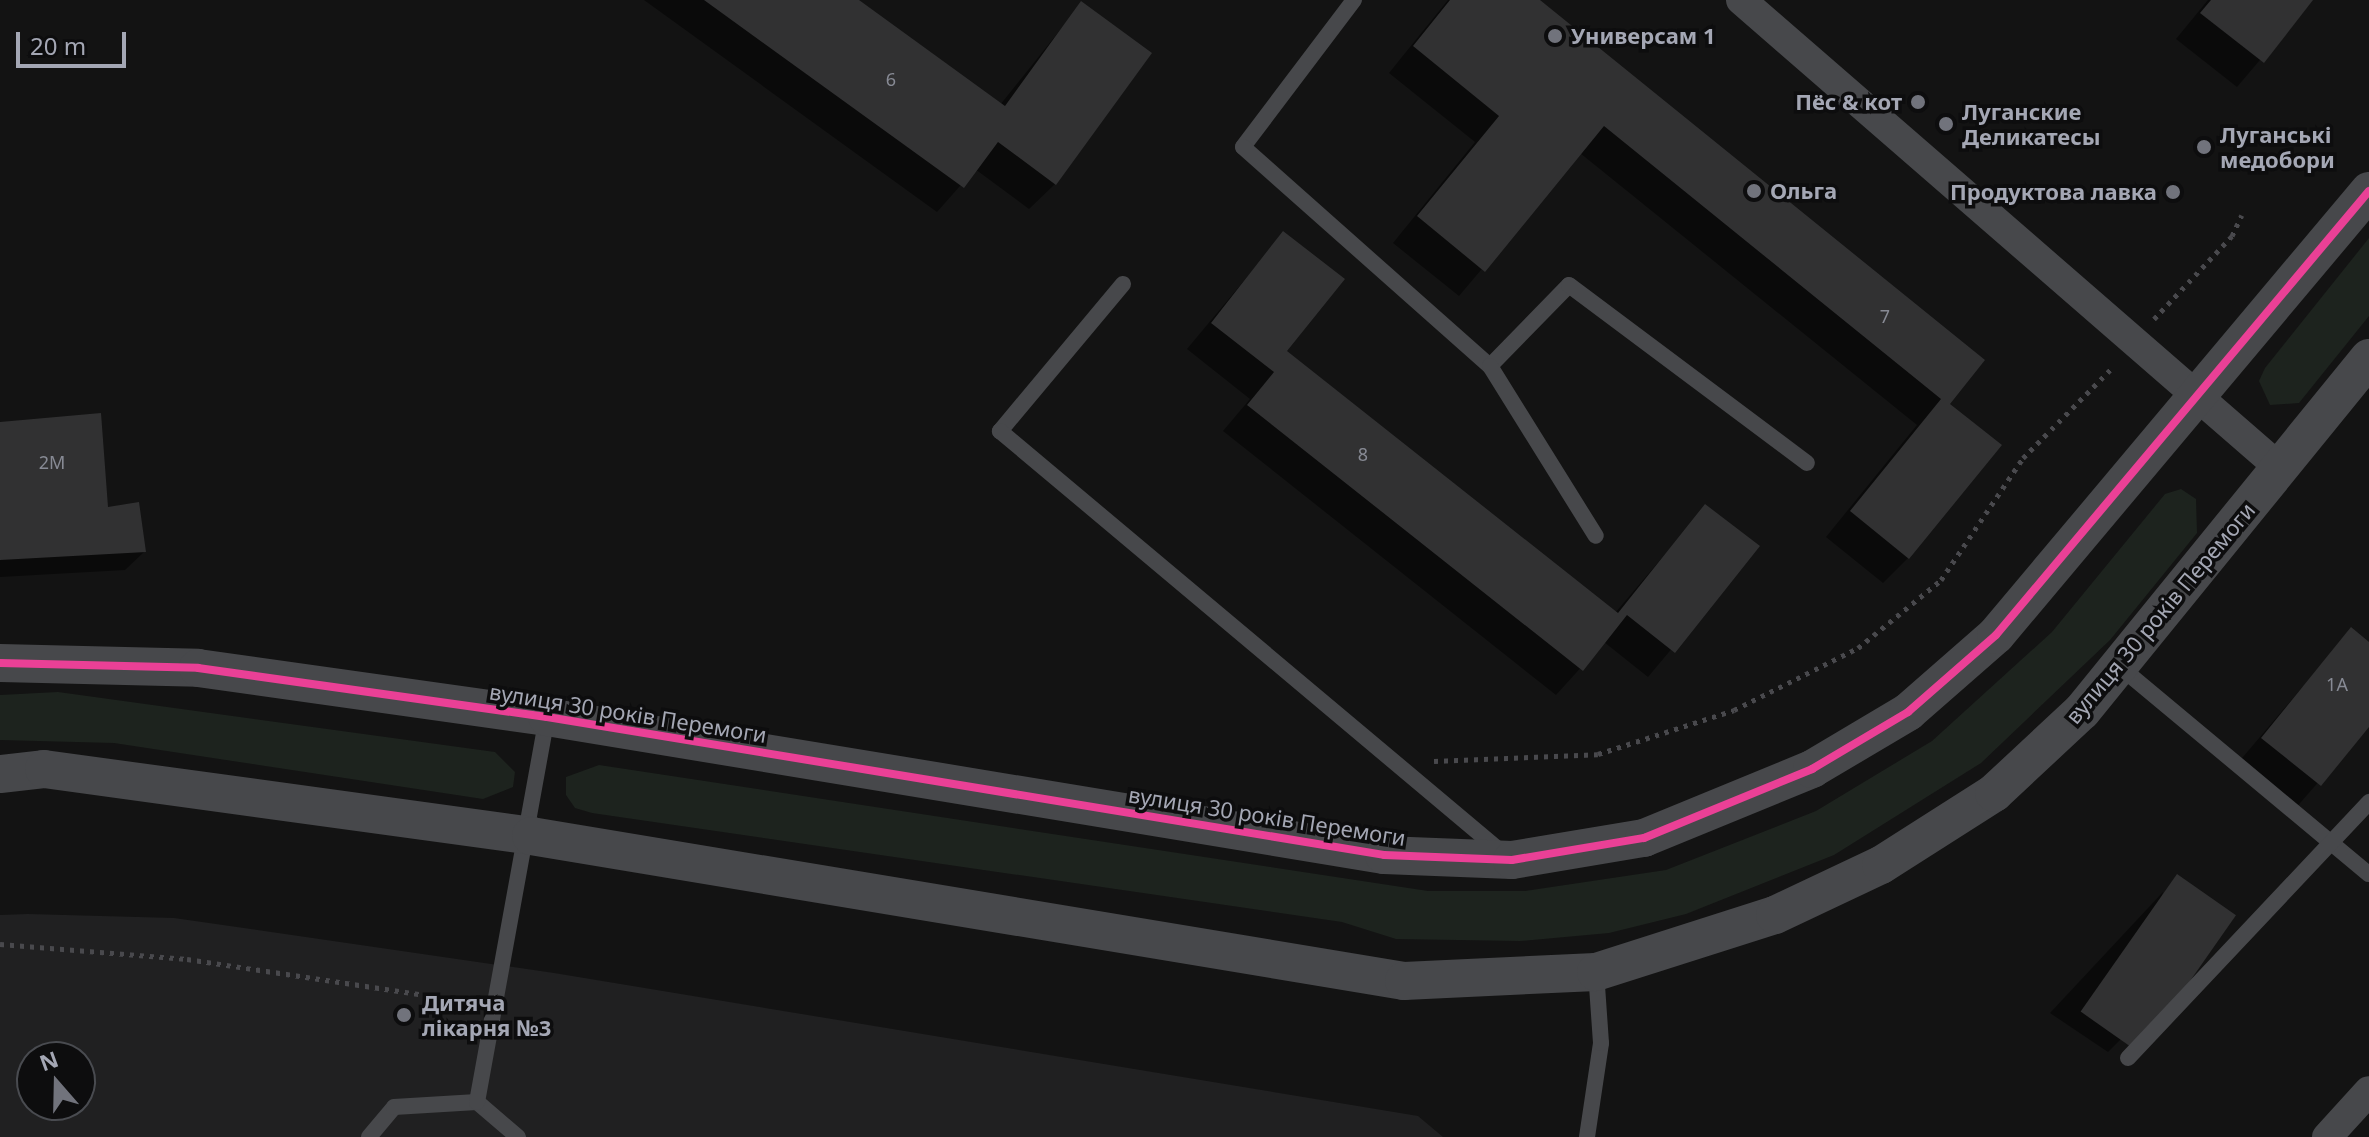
<!DOCTYPE html>
<meta charset="utf-8">
<style>
body{margin:0}
#map{position:relative;width:2369px;height:1137px;overflow:hidden;background:#131313;font-family:"Noto Sans",sans-serif}
div>[style]{position:absolute}
[style*='--x']{left:calc(var(--x)*1px);top:calc(var(--y)*1px);width:calc(var(--w)*1px);rotate:calc(var(--a)*1deg)}
.built>*{inset:0;background:#202021}
.green>*{inset:0;background:#1d231e}
.shadow>*{inset:0;background:#0007}
.building>*{inset:0;background:#313132;transform-origin:0 0}
.path>*{height:5px;margin-top:-2.5px;transform-origin:0;background:repeating-linear-gradient(90deg,#49494d 0 4px,transparent 0 10px)}
.service>*{height:16px;margin:-8px;padding:0 8px;transform-origin:8px;border-radius:8px;background:#47484b}
.minor>*{height:30px;margin:-15px;padding:0 15px;transform-origin:15px;border-radius:15px;background:#47484b}
.tertiary>*{height:38px;margin:-19px;padding:0 19px;transform-origin:19px;border-radius:19px;background:#47484b}
.cycleway>*{height:8px;margin:-4px;padding:0 4px;transform-origin:4px;border-radius:4px;background:#ea4096}
.dots>*{width:22px;height:22px;translate:-50% -50%;box-sizing:border-box;border:4px solid #0d0d0e;border-radius:50%}
span{translate:-50% -50%;white-space:nowrap;text-align:center;line-height:1.15;-webkit-text-stroke:7px #0d0d0e;paint-order:stroke}
.number-label{font-size:18px;color:#878a94}
.number-label span{-webkit-text-stroke-width:0}
.poi-label{font-size:22px;color:#a4a7b4;font-weight:700}
.left{translate:0 -50%;text-align:left}
.right{translate:-100% -50%;text-align:right}
.street-label{font-size:22px;color:#a4a7b4}
.north{position:absolute;left:16px;top:1041px;width:80px;height:80px;box-sizing:border-box;background:#0d0d0e;border:2px solid #494b50;border-radius:50%;rotate:340deg;font-size:22px;font-weight:700;line-height:32px;text-align:center;color:#a4a7b4}
.north::after{content:'';display:block;margin:auto;width:28px;height:36px;background:#71737c;clip-path:polygon(50% 0,100% 100%,50% 72%,0 100%)}
.scale{position:absolute;left:16px;top:32px;width:110px;height:36px;box-sizing:border-box;border:4px solid #a4a7b4;border-top:0;padding-left:10px;font-size:24px;line-height:28px;white-space:nowrap;color:#a4a7b4;-webkit-text-stroke:6px #0d0d0e;paint-order:stroke}
</style>
<div id="map">
<div class="built">
<i style="clip-path:polygon(evenodd,28px 914px,174px 918px,554px 973px,1418px 1116px,1443px 1137px,0 1137px,0 915px,28px 914px,32px 1057px,80px 1057px,80px 1105px,32px 1105px,32px 1057px)"></i>
</div>
<div class="green">
<i style="clip-path:polygon(2369px 238px,2369px 316px,2299px 403px,2270px 405px,2259px 381px,2265px 368px)"></i>
<i style="clip-path:polygon(2181px 489px,2196px 499px,2197px 533px,2110px 640px,1981px 763px,1834px 855px,1686px 914px,1609px 933px,1520px 941px,1396px 939px,1342px 922px,592px 813px,575px 808px,566px 795px,566px 777px,599px 765px,1428px 891px,1525px 891px,1666px 870px,1816px 811px,1932px 741px,2052px 632px,2165px 494px)"></i>
<i style="clip-path:polygon(58px 692px,495px 752px,515px 772px,513px 787px,483px 799px,114px 743px,0 740px,0 695px)"></i>
</div>
<div class="shadow">
<i style="clip-path:polygon(644px 0,855px 0,1000px 105px,1081px 4px,1055px 184px,1029px 209px,975px 169px,937px 212px)"></i>
<i style="clip-path:polygon(1448px 0,1537px 0,1947px 404px,1908px 558px,1883px 583px,1826px 537px,1917px 425px,1580px 153px,1459px 296px,1393px 243px,1475px 142px,1389px 73px)"></i>
<i style="clip-path:polygon(2208px 0,2311px 0,2237px 87px,2176px 39px)"></i>
<i style="clip-path:polygon(1283px 234px,1284px 352px,1615px 613px,1706px 506px,1757px 547px,1648px 677px,1604px 642px,1556px 695px,1223px 431px,1250px 399px,1187px 349px)"></i>
<i style="clip-path:polygon(0 424px,106px 509px,144px 552px,125px 570px,0 577px)"></i>
<i style="clip-path:polygon(2351px 630px,2369px 645px,2369px 724px,2294px 810px,2237px 764px)"></i>
<i style="clip-path:polygon(2163px 892px,2122px 1038px,2108px 1052px,2050px 1013px)"></i>
</div>
<div class="building">
<i style="clip-path:polygon(704px 0,859px 0,1005px 106px,1081px 1px,1152px 53px,1056px 185px,998px 142px,964px 188px)"></i>
<i style="clip-path:polygon(1450px 0,1540px 0,1985px 360px,1950px 404px,2002px 445px,1909px 559px,1850px 511px,1941px 399px,1604px 126px,1485px 272px,1417px 216px,1499px 116px,1413px 46px)"></i>
<i style="clip-path:polygon(2211px 0,2313px 0,2264px 63px,2200px 13px)"></i>
<i style="clip-path:polygon(1283px 231px,1345px 279px,1287px 351px,1618px 613px,1705px 504px,1760px 546px,1675px 653px,1627px 615px,1583px 671px,1247px 405px,1274px 372px,1211px 323px)"></i>
<i style="clip-path:polygon(101px 413px,108px 507px,139px 502px,146px 552px,0 560px,0 422px)"></i>
<i style="clip-path:polygon(2351px 627px,2369px 642px,2369px 727px,2321px 786px,2261px 738px)"></i>
<i style="left:2177px;top:874px;width:72px;height:168px;rotate:35deg"></i>
</div>
<div class="path">
<i style="--x:2154;--y:319;--w:114;--a:-46.8"></i>
<i style="--x:2232;--y:236;--w:23;--a:-65"></i>
<i style="--x:1434;--y:761;--w:164;--a:-2.4"></i>
<i style="--x:1598;--y:754;--w:143;--a:-17.9"></i>
<i style="--x:1734;--y:710;--w:139;--a:-26.6"></i>
<i style="--x:1858;--y:648;--w:107;--a:-39.3"></i>
<i style="--x:1941;--y:580;--w:147;--a:-56.1"></i>
<i style="--x:2023;--y:458;--w:129;--a:-45.3"></i>
<i style="--x:0;--y:944;--w:188;--a:4.6"></i>
<i style="--x:187;--y:959;--w:286;--a:8.6"></i>
</div>
<div class="service">
<i style="--x:1354;--y:0;--w:184;--a:127.1"></i>
<i style="--x:1243;--y:147;--w:330;--a:41.6"></i>
<i style="--x:1490;--y:366;--w:113;--a:-45.7"></i>
<i style="--x:1569;--y:285;--w:297;--a:36.8"></i>
<i style="--x:1123;--y:284;--w:192;--a:129.9"></i>
<i style="--x:1000;--y:431;--w:658;--a:40.01"></i>
<i style="--x:1490;--y:366;--w:200;--a:58.1"></i>
<i style="--x:2119;--y:666;--w:325;--a:39.8"></i>
<i style="--x:2128;--y:1058;--w:352;--a:-46.7"></i>
<i style="--x:369;--y:1137;--w:39;--a:-50"></i>
<i style="--x:394;--y:1107;--w:83;--a:-3.4"></i>
<i style="--x:518;--y:1137;--w:54;--a:-139.5"></i>
<i style="--x:477;--y:1102;--w:391;--a:-79.7"></i>
<i style="--x:1587;--y:1137;--w:95;--a:-81.5"></i>
<i style="--x:1601;--y:1043;--w:71;--a:-94"></i>
</div>
<div class="minor">
<i style="--x:1741;--y:0;--w:714;--a:40.97"></i>
<i style="--x:2327;--y:1137;--w:62;--a:-47.6"></i>
</div>
<div class="tertiary">
<i style="--x:0;--y:663;--w:198;--a:1.4"></i>
<i style="--x:198;--y:668;--w:352;--a:8"></i>
<i style="--x:547;--y:717;--w:848;--a:9.36"></i>
<i style="--x:1384;--y:855;--w:128;--a:2.2"></i>
<i style="--x:1512;--y:860;--w:134;--a:-9.5"></i>
<i style="--x:1644;--y:838;--w:182;--a:-22.3"></i>
<i style="--x:1812;--y:769;--w:112;--a:-30.7"></i>
<i style="--x:1908;--y:712;--w:117;--a:-41.2"></i>
<i style="--x:1996;--y:635;--w:580;--a:-49.97"></i>
<i style="--x:0;--y:774;--w:44;--a:-6.5"></i>
<i style="--x:44;--y:769;--w:492;--a:7.8"></i>
<i style="--x:531;--y:836;--w:885;--a:9.43"></i>
<i style="--x:1404;--y:981;--w:192;--a:-2.7"></i>
<i style="--x:1596;--y:972;--w:188;--a:-17.7"></i>
<i style="--x:1775;--y:915;--w:117;--a:-25.3"></i>
<i style="--x:1881;--y:865;--w:134;--a:-32.5"></i>
<i style="--x:1994;--y:793;--w:120;--a:-43"></i>
<i style="--x:2082;--y:711;--w:455;--a:-50.9"></i>
</div>
<div class="cycleway">
<i style="--x:0;--y:663;--w:198;--a:1.4"></i>
<i style="--x:198;--y:668;--w:352;--a:8"></i>
<i style="--x:547;--y:717;--w:848;--a:9.36"></i>
<i style="--x:1384;--y:855;--w:128;--a:2.2"></i>
<i style="--x:1512;--y:860;--w:134;--a:-9.5"></i>
<i style="--x:1644;--y:838;--w:182;--a:-22.3"></i>
<i style="--x:1812;--y:769;--w:112;--a:-30.7"></i>
<i style="--x:1908;--y:712;--w:117;--a:-41.2"></i>
<i style="--x:1996;--y:635;--w:580;--a:-49.97"></i>
</div>
<div class="dots">
<i style="left:1555px;top:36px;background:#71737c"></i>
<i style="left:1918px;top:102px;background:#71737c"></i>
<i style="left:1946px;top:124px;background:#71737c"></i>
<i style="left:2204px;top:147px;background:#71737c"></i>
<i style="left:1754px;top:191px;background:#71737c"></i>
<i style="left:2173px;top:192px;background:#71737c"></i>
<i style="left:404px;top:1015px;background:#71737c"></i>
</div>
<div class="number-label">
<span style="left:891px;top:79px">6</span>
<span style="left:1885px;top:316px">7</span>
<span style="left:1363px;top:454px">8</span>
<span style="left:52px;top:462px">2М</span>
<span style="left:2337px;top:684px">1А</span>
</div>
<div class="poi-label">
<span class="left" style="left:1571px;top:36px">Универсам 1</span>
<span class="right" style="left:1902px;top:102px">Пёс &amp; кот</span>
<span class="left" style="left:1962px;top:124px">Луганские<br>Деликатесы</span>
<span class="left" style="left:2220px;top:147px">Луганські<br>медобори</span>
<span class="left" style="left:1770px;top:191px">Ольга</span>
<span class="right" style="left:2157px;top:192px">Продуктова лавка</span>
<span class="left" style="left:422px;top:1015px">Дитяча<br>лікарня №3</span>
</div>
<div class="street-label">
<span style="left:2160px;top:613px;rotate:-50deg">вулиця 30 років Перемоги</span>
<span style="left:628px;top:713px;rotate:9deg">вулиця 30 років Перемоги</span>
<span style="left:1267px;top:816px;rotate:9deg">вулиця 30 років Перемоги</span>
</div>
<div class="north">N</div>
<div class="scale">20 m</div>
</div>
